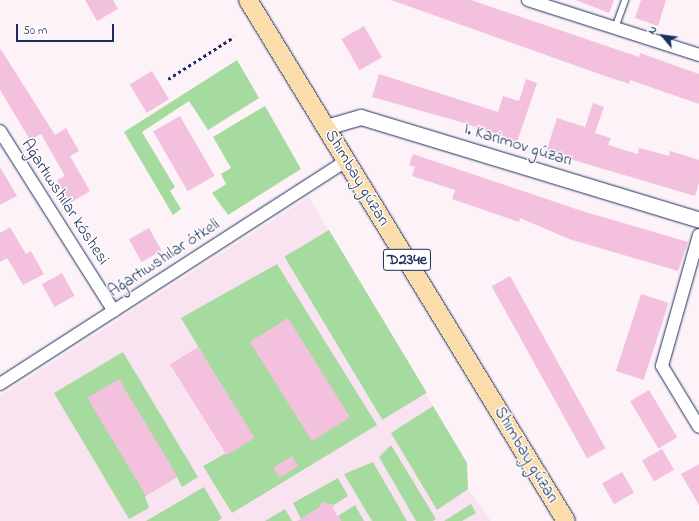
<!DOCTYPE html>
<meta charset="utf-8">
<style>
body{margin:0}
#map{position:relative;width:699px;height:521px;overflow:hidden;background:#fdf2f8;font-family:"Indie Flower",sans-serif}
div>[style]{position:absolute}
[style*='--x']{left:calc(var(--x)*1px);top:calc(var(--y)*1px);width:calc(var(--w)*1px);rotate:calc(var(--a)*1deg)}
.built>*{inset:0;background:#fae3f0}
.green>*{inset:0;background:#a5db9e;transform-origin:0 0}
.building>*{inset:0;background:#f3c0dd;transform-origin:0 0}
.path>*{height:2.5px;margin-top:-1.25px;transform-origin:0;background:repeating-linear-gradient(90deg,#1b2f5e 0 3px,transparent 0 6px)}
.roads{filter:drop-shadow(0 0 1px #1b2f5e) drop-shadow(0 0 1px #1b2f5e)}
.service>*{height:6px;margin:-3px;padding:0 3px;transform-origin:3px;border-radius:3px;background:#fff}
.minor>*{height:12px;margin:-6px;padding:0 6px;transform-origin:6px;border-radius:6px;background:#fff}
.tertiary>*{height:15px;margin:-7.5px;padding:0 7.5px;transform-origin:7.5px;border-radius:7.5px;background:#fff}
.primary>*{height:18px;margin:-9px;padding:0 9px;transform-origin:9px;border-radius:9px;background:#faddab}
span{translate:-50% -50%;white-space:nowrap;text-align:center;line-height:1.15;-webkit-text-stroke:3px #fff;paint-order:stroke}
.shield-label span{padding:1px 3px;background:#fff;border:1px solid;border-radius:3px;-webkit-text-stroke-width:0}
.shield-label{font-size:16px;color:#1b2f5e;font-weight:700}
.street-label{font-size:17px;color:#1b2f5e}
.north{position:absolute;left:643px;top:16px;width:40px;height:40px;-webkit-text-stroke:3px #fff;paint-order:stroke;rotate:299deg;font-size:11px;font-weight:700;line-height:16px;text-align:center;color:#1b2f5e}
.north::after{content:'';display:block;margin:auto;width:14px;height:18px;background:#1b2f5e;clip-path:polygon(50% 0,100% 100%,50% 72%,0 100%)}
.scale{position:absolute;left:16px;top:24px;width:98px;height:18px;box-sizing:border-box;border:2px solid #1b2f5e;border-top:0;padding-left:5px;font-size:12px;line-height:14px;white-space:nowrap;color:#1b2f5e;-webkit-text-stroke:3px #fff;paint-order:stroke}
</style>
<div id="map">
<div class="built">
<i style="clip-path:polygon(309px 197px,467px 463px,468px 489px,491px 521px,0 521px,0 396px)"></i>
</div>
<div class="green">
<i style="clip-path:polygon(237px 60px,259px 98px,208px 130px,189px 101px,142px 132px,175px 187px,170px 191px,181px 209px,173px 215px,124px 132px)"></i>
<i style="clip-path:polygon(265px 106px,301px 169px,228px 215px,212px 193px,226px 184px,221px 174px,231px 168px,213px 137px)"></i>
<i style="left:329px;top:230px;width:190px;height:52px;rotate:59deg"></i>
<i style="clip-path:polygon(277px 264px,377px 425px,232px 513px,203px 466px,253px 438px,181px 318px)"></i>
<i style="clip-path:polygon(123px 352px,198px 477px,182px 487px,177px 477px,145px 496px,149px 508px,129px 519px,54px 393px)"></i>
<i style="clip-path:polygon(433px 406px,467px 463px,468px 489px,437px 510px,391px 433px)"></i>
<i style="clip-path:polygon(391px 445px,436px 519px,433px 521px,416px 521px,379px 457px)"></i>
<i style="clip-path:polygon(373px 462px,407px 521px,372px 521px,344px 474px)"></i>
<i style="clip-path:polygon(338px 478px,348px 496px,334px 505px,322px 502px,320px 507px,301px 519px,293px 503px)"></i>
<i style="clip-path:polygon(204px 487px,222px 518px,218px 521px,146px 521px)"></i>
<i style="clip-path:polygon(471px 504px,476px 513px,462px 521px,444px 521px)"></i>
<i style="clip-path:polygon(355px 505px,364px 521px,341px 521px,338px 516px)"></i>
<i style="clip-path:polygon(285px 509px,292px 521px,265px 521px)"></i>
</div>
<div class="building">
<i style="clip-path:polygon(85px 0,113px 0,118px 9px,97px 21px)"></i>
<i style="clip-path:polygon(391px 0,471px 0,639px 57px,640px 53px,699px 74px,699px 104px,630px 80px,629px 84px,602px 75px)"></i>
<i style="clip-path:polygon(576px 0,614px 0,609px 13px)"></i>
<i style="clip-path:polygon(641px 0,666px 0,658px 26px,635px 18px)"></i>
<i style="left:364px;top:26px;width:36px;height:26px;rotate:60deg"></i>
<i style="clip-path:polygon(0 48px,55px 135px,66px 128px,79px 151px,70px 156px,90px 191px,70px 203px,57px 180px,65px 176px,41px 134px,30px 140px,0 90px)"></i>
<i style="left:152px;top:71px;width:33px;height:26px;rotate:59deg"></i>
<i style="clip-path:polygon(379px 74px,498px 112px,503px 96px,519px 101px,526px 79px,537px 83px,517px 142px,461px 122px,372px 97px)"></i>
<i style="clip-path:polygon(593px 103px,604px 107px,595px 133px,611px 138px,608px 145px,638px 154px,639px 148px,669px 156px,670px 151px,699px 160px,699px 183px,695px 196px,546px 152px,557px 118px,585px 127px)"></i>
<i style="left:180px;top:116px;width:69px;height:31px;rotate:60deg"></i>
<i style="clip-path:polygon(413px 154px,579px 210px,688px 242px,678px 271px,569px 239px,520px 218px,519px 222px,452px 199px,455px 190px,412px 176px,415px 167px,409px 165px)"></i>
<i style="clip-path:polygon(0 167px,17px 196px,0 205px)"></i>
<i style="clip-path:polygon(10px 227px,26px 254px,31px 251px,44px 274px,23px 285px,7px 258px,0 262px,0 233px)"></i>
<i style="left:149px;top:228px;width:26px;height:23px;rotate:61deg"></i>
<i style="left:62px;top:273px;width:26px;height:23px;rotate:61deg"></i>
<i style="left:510px;top:276px;width:197px;height:21px;rotate:61deg"></i>
<i style="left:641px;top:294px;width:29px;height:81px;rotate:18deg"></i>
<i style="left:288px;top:318px;width:117px;height:45px;rotate:58deg"></i>
<i style="left:198px;top:347px;width:107px;height:33px;rotate:58deg"></i>
<i style="left:119px;top:379px;width:114px;height:37px;rotate:59deg"></i>
<i style="left:649px;top:390px;width:55px;height:22px;rotate:59deg"></i>
<i style="left:662px;top:449px;width:24px;height:23px;rotate:60deg"></i>
<i style="left:292px;top:456px;width:12px;height:22px;rotate:59deg"></i>
<i style="clip-path:polygon(699px 464px,699px 505px,681px 474px)"></i>
<i style="left:622px;top:472px;width:24px;height:23px;rotate:60deg"></i>
<i style="clip-path:polygon(322px 502px,334px 505px,333px 509px,341px 521px,297px 521px,320px 507px)"></i>
</div>
<div class="path">
<i style="--x:168;--y:79;--w:78;--a:-32.5"></i>
</div>
<div class="roads">
<div class="service">
<i style="--x:615;--y:28;--w:30;--a:-70"></i>
</div>
<div class="minor">
<i style="--x:528;--y:0;--w:180;--a:17.8"></i>
<i style="--x:0;--y:131;--w:213;--a:57.7"></i>
<i style="--x:699;--y:235;--w:136;--a:105.8"></i>
<i style="--x:662;--y:366;--w:71;--a:58.8"></i>
<i style="--x:0;--y:384;--w:412;--a:-32.8"></i>
</div>
<div class="tertiary">
<i style="--x:326;--y:127;--w:36;--a:-16"></i>
<i style="--x:361;--y:117;--w:353;--a:16.9"></i>
</div>
<div class="primary">
<i style="--x:248;--y:0;--w:610;--a:58.6"></i>
</div>
</div>
<div class="shield-label">
<span style="left:407px;top:260px">D234e</span>
</div>
<div class="street-label">
<span style="left:518px;top:145px;rotate:17deg">I. Karimov gúzarı</span>
<span style="left:357px;top:178px;rotate:59deg">Shımbay gúzarı</span>
<span style="left:65px;top:202px;rotate:57deg">Aǵartıwshılar kóshesi</span>
<span style="left:164px;top:258px;rotate:-33deg">Aǵartıwshılar ótkeli</span>
<span style="left:526px;top:455px;rotate:59deg">Shımbay gúzarı</span>
</div>
<div class="north">N</div>
<div class="scale">50 m</div>
</div>
